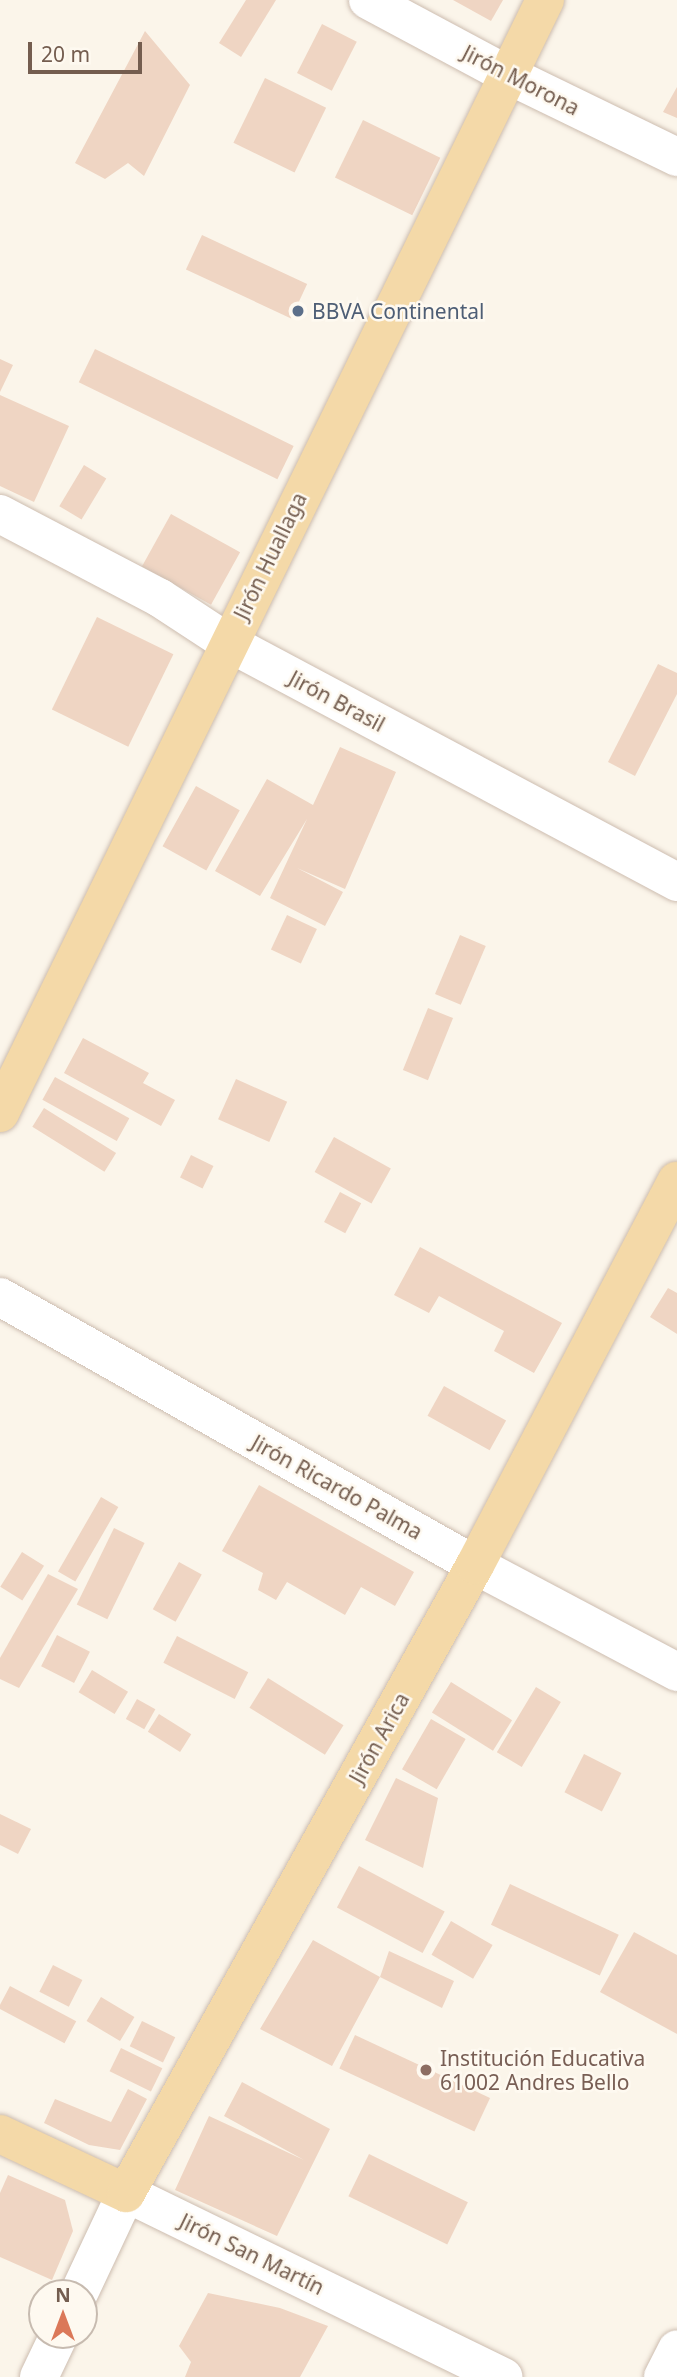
<!DOCTYPE html>
<meta charset="utf-8">
<style>
body{margin:0}
#map{position:relative;width:677px;height:2377px;overflow:hidden;background:#fbf5ea;font-family:"Noto Sans",sans-serif}
div>[style]{position:absolute}
[style*='--x']{left:calc(var(--x)*1px);top:calc(var(--y)*1px);width:calc(var(--w)*1px);rotate:calc(var(--a)*1deg)}
.building>*{inset:0;background:#efd5c3;transform-origin:0 0}
.roads{filter:drop-shadow(0 0 2px #cdbdb0) drop-shadow(0 0 2px #cdbdb0)}
.minor>*{height:38px;margin:-19px;padding:0 19px;transform-origin:19px;border-radius:19px;background:#fff}
.major>*{height:38px;margin:-19px;padding:0 19px;transform-origin:19px;border-radius:19px;background:#f4d9a8}
.dots>*{width:19px;height:19px;translate:-50% -50%;box-sizing:border-box;border:4px solid #fef9f0;border-radius:50%}
span{translate:-50% -50%;white-space:nowrap;text-align:center;line-height:1.15;-webkit-text-stroke:5px #fef9f0;paint-order:stroke}
.street-label{font-size:21px;color:#745d4f}
.service-label{font-size:21px;color:#4e5e75}
.left{translate:0 -50%;text-align:left}
.education-label{font-size:21px;color:#785e54}
.north{position:absolute;left:28px;top:2279px;width:70px;height:70px;box-sizing:border-box;background:#fef9f0;border:2px solid #c7bbb0;border-radius:50%;rotate:0deg;font-size:19px;font-weight:700;line-height:28px;text-align:center;color:#745d4f}
.north::after{content:'';display:block;margin:auto;width:24px;height:32px;background:#db7859;clip-path:polygon(50% 0,100% 100%,50% 72%,0 100%)}
.scale{position:absolute;left:28px;top:42px;width:114px;height:32px;box-sizing:border-box;border:4px solid #745d4f;border-top:0;padding-left:9px;font-size:21px;line-height:24px;white-space:nowrap;color:#745d4f;-webkit-text-stroke:5px #fef9f0;paint-order:stroke}
</style>
<div id="map">
<div class="building">
<i style="clip-path:polygon(246px 0,276px 0,241px 57px,219px 43px)"></i>
<i style="clip-path:polygon(453px 0,503px 0,491px 21px)"></i>
<i style="left:322px;top:24px;width:39px;height:55px;rotate:27deg"></i>
<i style="clip-path:polygon(145px 31px,190px 85px,144px 176px,128px 163px,105px 179px,75px 163px)"></i>
<i style="left:265px;top:78px;width:68px;height:72px;rotate:26deg"></i>
<i style="clip-path:polygon(677px 87px,677px 118px,663px 112px)"></i>
<i style="left:363px;top:120px;width:86px;height:64px;rotate:26deg"></i>
<i style="left:202px;top:235px;width:116px;height:38px;rotate:25deg"></i>
<i style="left:95px;top:349px;width:221px;height:37px;rotate:26deg"></i>
<i style="clip-path:polygon(0 359px,13px 365px,0 392px)"></i>
<i style="clip-path:polygon(0 395px,69px 426px,34px 502px,0 486px)"></i>
<i style="left:84px;top:465px;width:26px;height:48px;rotate:31deg"></i>
<i style="left:171px;top:514px;width:79px;height:60px;rotate:29deg"></i>
<i style="left:97px;top:617px;width:85px;height:103px;rotate:26deg"></i>
<i style="clip-path:polygon(658px 664px,677px 673px,677px 694px,635px 776px,608px 762px)"></i>
<i style="clip-path:polygon(340px 747px,396px 772px,345px 889px,297px 868px,343px 892px,325px 926px,270px 898px,307px 819px,260px 896px,215px 871px,267px 779px,313px 805px)"></i>
<i style="left:196px;top:786px;width:50px;height:69px;rotate:29deg"></i>
<i style="left:287px;top:915px;width:33px;height:38px;rotate:25deg"></i>
<i style="left:460px;top:935px;width:28px;height:64px;rotate:23deg"></i>
<i style="left:428px;top:1008px;width:27px;height:67px;rotate:22deg"></i>
<i style="clip-path:polygon(83px 1038px,149px 1073px,143px 1083px,175px 1100px,161px 1126px,64px 1073px)"></i>
<i style="left:55px;top:1077px;width:85px;height:26px;rotate:29deg"></i>
<i style="left:236px;top:1079px;width:56px;height:44px;rotate:24deg"></i>
<i style="left:44px;top:1108px;width:85px;height:22px;rotate:32deg"></i>
<i style="left:334px;top:1137px;width:65px;height:40px;rotate:29deg"></i>
<i style="left:191px;top:1155px;width:25px;height:25px;rotate:26deg"></i>
<i style="left:340px;top:1192px;width:24px;height:34px;rotate:28deg"></i>
<i style="clip-path:polygon(420px 1247px,562px 1323px,534px 1373px,494px 1351px,504px 1331px,439px 1296px,429px 1313px,394px 1295px)"></i>
<i style="clip-path:polygon(668px 1288px,677px 1293px,677px 1334px,650px 1317px)"></i>
<i style="left:444px;top:1386px;width:71px;height:34px;rotate:29deg"></i>
<i style="clip-path:polygon(259px 1485px,414px 1572px,395px 1606px,361px 1587px,345px 1615px,287px 1582px,276px 1600px,258px 1590px,263px 1573px,222px 1551px)"></i>
<i style="left:101px;top:1497px;width:20px;height:86px;rotate:30deg"></i>
<i style="left:114px;top:1528px;width:34px;height:85px;rotate:26deg"></i>
<i style="left:22px;top:1552px;width:26px;height:41px;rotate:32deg"></i>
<i style="left:179px;top:1562px;width:26px;height:54px;rotate:29deg"></i>
<i style="clip-path:polygon(48px 1574px,78px 1589px,19px 1688px,0 1679px,0 1658px)"></i>
<i style="left:57px;top:1635px;width:37px;height:35px;rotate:27deg"></i>
<i style="left:177px;top:1636px;width:80px;height:30px;rotate:27deg"></i>
<i style="left:92px;top:1670px;width:42px;height:26px;rotate:31deg"></i>
<i style="left:268px;top:1678px;width:89px;height:35px;rotate:32deg"></i>
<i style="left:451px;top:1682px;width:72px;height:36px;rotate:32deg"></i>
<i style="left:536px;top:1687px;width:29px;height:76px;rotate:31deg"></i>
<i style="left:137px;top:1699px;width:21px;height:23px;rotate:29deg"></i>
<i style="left:159px;top:1714px;width:38px;height:21px;rotate:32deg"></i>
<i style="left:431px;top:1719px;width:40px;height:58px;rotate:30deg"></i>
<i style="left:584px;top:1754px;width:42px;height:43px;rotate:27deg"></i>
<i style="clip-path:polygon(396px 1778px,438px 1798px,423px 1868px,365px 1840px)"></i>
<i style="clip-path:polygon(0 1814px,31px 1829px,18px 1854px,0 1845px)"></i>
<i style="left:359px;top:1866px;width:97px;height:47px;rotate:28deg"></i>
<i style="left:510px;top:1884px;width:120px;height:45px;rotate:25deg"></i>
<i style="left:451px;top:1921px;width:48px;height:39px;rotate:30deg"></i>
<i style="clip-path:polygon(634px 1932px,677px 1955px,677px 2034px,600px 1992px)"></i>
<i style="clip-path:polygon(313px 1940px,380px 1977px,389px 1951px,454px 1981px,442px 2008px,380px 1977px,332px 2066px,260px 2029px)"></i>
<i style="left:53px;top:1965px;width:33px;height:30px;rotate:27deg"></i>
<i style="left:10px;top:1986px;width:75px;height:25px;rotate:28deg"></i>
<i style="left:101px;top:1997px;width:39px;height:28px;rotate:31deg"></i>
<i style="left:142px;top:2021px;width:37px;height:28px;rotate:26deg"></i>
<i style="left:355px;top:2035px;width:149px;height:37px;rotate:25deg"></i>
<i style="left:121px;top:2048px;width:46px;height:26px;rotate:26deg"></i>
<i style="clip-path:polygon(242px 2082px,330px 2129px,277px 2236px,175px 2190px,209px 2116px,304px 2160px,224px 2116px)"></i>
<i style="clip-path:polygon(128px 2089px,147px 2099px,120px 2150px,89px 2145px,44px 2123px,55px 2099px,111px 2122px)"></i>
<i style="left:369px;top:2154px;width:110px;height:47px;rotate:26deg"></i>
<i style="clip-path:polygon(8px 2175px,65px 2200px,73px 2231px,52px 2280px,0 2257px,0 2193px)"></i>
<i style="clip-path:polygon(208px 2293px,280px 2308px,328px 2326px,300px 2377px,185px 2377px,191px 2362px,179px 2346px)"></i>
</div>
<div class="roads">
<div class="minor">
<i style="--x:368;--y:0;--w:159;--a:28.2"></i>
<i style="--x:508;--y:75;--w:188;--a:25.9"></i>
<i style="--x:0;--y:514;--w:181;--a:27.7"></i>
<i style="--x:160;--y:598;--w:80;--a:33.3"></i>
<i style="--x:227;--y:642;--w:510;--a:28.07"></i>
<i style="--x:0;--y:1297;--w:545;--a:29.43"></i>
<i style="--x:475;--y:1565;--w:229;--a:27.9"></i>
<i style="--x:79;--y:2293;--w:110;--a:-64.8"></i>
<i style="--x:126;--y:2193;--w:420;--a:26"></i>
<i style="--x:39;--y:2377;--w:47;--a:-64.5"></i>
<i style="--x:663;--y:2377;--w:31;--a:-63"></i>
</div>
<div class="major">
<i style="--x:0;--y:1113;--w:1239;--a:-63.91"></i>
<i style="--x:0;--y:2134;--w:139;--a:25.1"></i>
<i style="--x:126;--y:2193;--w:718;--a:-60.94"></i>
<i style="--x:475;--y:1565;--w:434;--a:-62.3"></i>
</div>
</div>
<div class="dots">
<i style="left:298px;top:311px;background:#5c6f8a"></i>
<i style="left:426px;top:2070px;background:#8d6e63"></i>
</div>
<div class="street-label">
<span style="left:521px;top:80px;rotate:27deg">Jirón Morona</span>
<span style="left:270px;top:556px;rotate:-64deg">Jirón Huallaga</span>
<span style="left:337px;top:701px;rotate:28deg">Jirón Brasil</span>
<span style="left:337px;top:1487px;rotate:29deg">Jirón Ricardo Palma</span>
<span style="left:379px;top:1738px;rotate:-61deg">Jirón Arica</span>
<span style="left:252px;top:2254px;rotate:26deg">Jirón San Martín</span>
</div>
<div class="service-label">
<span class="left" style="left:312px;top:311px">BBVA Continental</span>
</div>
<div class="education-label">
<span class="left" style="left:440px;top:2070px">Institución Educativa<br>61002 Andres Bello</span>
</div>
<div class="north">N</div>
<div class="scale">20 m</div>
</div>
